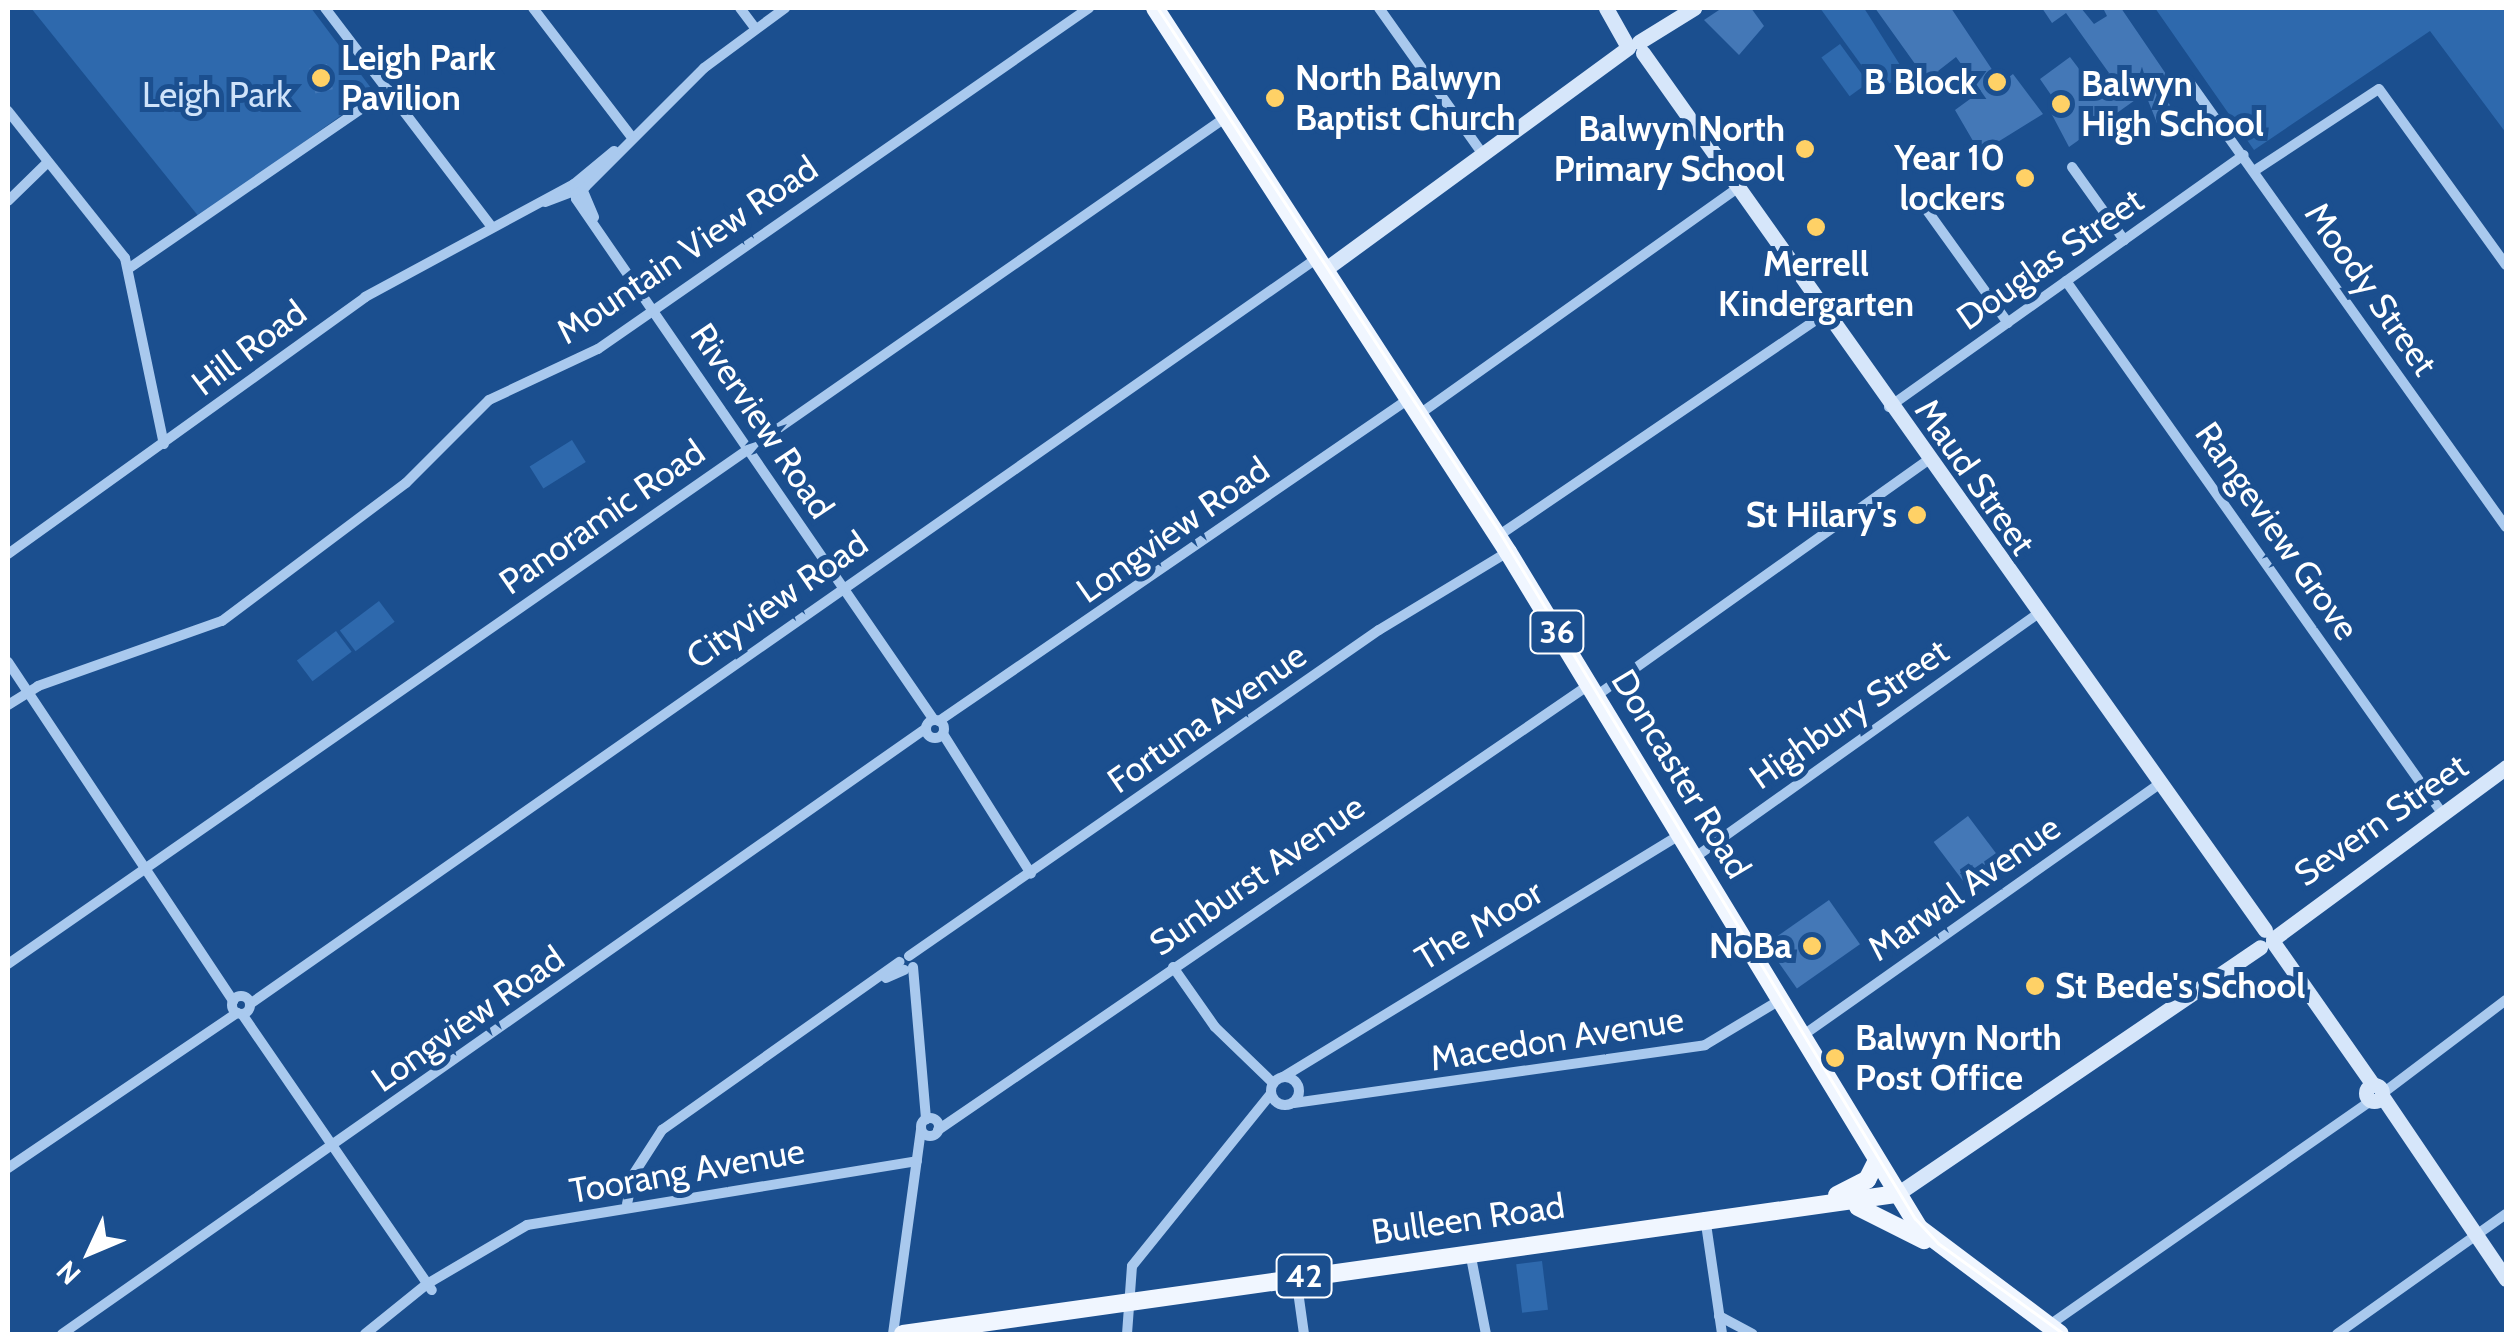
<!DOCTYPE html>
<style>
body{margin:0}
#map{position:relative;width:2514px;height:1342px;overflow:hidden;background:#1b4f8f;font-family:Cabin,sans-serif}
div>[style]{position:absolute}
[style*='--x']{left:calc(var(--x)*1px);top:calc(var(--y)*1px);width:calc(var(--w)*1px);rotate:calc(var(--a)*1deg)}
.green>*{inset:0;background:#2e69ad;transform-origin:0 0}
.building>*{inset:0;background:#4478b7;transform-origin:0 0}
.street>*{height:10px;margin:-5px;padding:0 5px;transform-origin:5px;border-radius:5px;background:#a9c9ee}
.street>.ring{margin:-5px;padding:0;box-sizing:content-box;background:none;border:10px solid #a9c9ee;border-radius:50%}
.secondary>*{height:15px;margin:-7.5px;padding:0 7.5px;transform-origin:7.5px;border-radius:7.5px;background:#d6e6fa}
.secondary>.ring{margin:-7.5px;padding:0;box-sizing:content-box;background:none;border:15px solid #d6e6fa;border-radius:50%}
.primary>*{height:18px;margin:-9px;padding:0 9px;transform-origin:9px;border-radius:9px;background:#f0f6ff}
.tram>*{height:2.5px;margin:-1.25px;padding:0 1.25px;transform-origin:1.25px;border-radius:1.25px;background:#fff}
.dots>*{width:28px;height:28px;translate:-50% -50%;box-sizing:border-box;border:5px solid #1b4f8f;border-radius:50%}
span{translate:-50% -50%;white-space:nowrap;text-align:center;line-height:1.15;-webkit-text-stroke:10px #1b4f8f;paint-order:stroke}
.shield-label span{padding:2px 8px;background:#1b4f8f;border:2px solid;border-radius:8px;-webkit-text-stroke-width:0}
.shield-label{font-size:32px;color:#fff;font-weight:700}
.poi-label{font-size:35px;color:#fff;font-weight:700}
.left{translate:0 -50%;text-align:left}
.right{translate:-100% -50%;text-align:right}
.park-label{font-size:35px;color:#cfe3fa}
.street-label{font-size:35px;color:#fff}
.frame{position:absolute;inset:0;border:10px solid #fff;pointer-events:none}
.north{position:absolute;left:40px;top:1202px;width:100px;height:100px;-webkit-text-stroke:8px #1b4f8f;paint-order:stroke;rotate:226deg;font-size:28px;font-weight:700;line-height:40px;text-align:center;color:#fff}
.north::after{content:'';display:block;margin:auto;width:35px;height:45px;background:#fff;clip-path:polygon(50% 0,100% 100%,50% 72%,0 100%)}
</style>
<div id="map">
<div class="green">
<i style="clip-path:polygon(31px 8px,311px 8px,374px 92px,199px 217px)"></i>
<i style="clip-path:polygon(1820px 8px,1864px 8px,1907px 76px,1878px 88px)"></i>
<i style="clip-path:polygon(2155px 8px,2506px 8px,2506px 133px,2430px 31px,2254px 150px)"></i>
<i style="left:1840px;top:44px;width:48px;height:23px;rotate:54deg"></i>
<i style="left:572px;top:440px;width:26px;height:50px;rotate:58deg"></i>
<i style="left:379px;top:601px;width:26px;height:49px;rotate:53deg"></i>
<i style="left:336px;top:631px;width:26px;height:49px;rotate:53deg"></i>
<i style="left:1542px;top:1261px;width:49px;height:26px;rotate:83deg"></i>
</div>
<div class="building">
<i style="clip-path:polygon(1722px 8px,1751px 8px,1764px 26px,1739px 55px,1704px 20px)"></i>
<i style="clip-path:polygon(1875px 8px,1951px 8px,2001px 83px,2013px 74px,2043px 114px,1980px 153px,1955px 110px,1981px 91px,1956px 57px,1938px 71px,1945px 80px,1933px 89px)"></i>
<i style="clip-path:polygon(2042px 8px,2081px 8px,2094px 24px,2107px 16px,2103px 8px,2121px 8px,2168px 77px,2160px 84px,2174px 114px,2157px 123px,2145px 93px,2069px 147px,2050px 111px,2058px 105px,2040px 79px,2070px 57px,2092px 86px,2109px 73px,2066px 13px,2052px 23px)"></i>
<i style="left:327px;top:64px;width:26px;height:18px;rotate:77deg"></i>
<i style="left:1968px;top:816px;width:49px;height:43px;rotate:53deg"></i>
<i style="left:1829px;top:900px;width:54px;height:77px;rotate:55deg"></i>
</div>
<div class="street">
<i style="--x:325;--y:8;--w:274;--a:52.7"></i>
<i style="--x:533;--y:8;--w:161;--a:52.6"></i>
<i style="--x:740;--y:8;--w:25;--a:53"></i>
<i style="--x:1379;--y:8;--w:181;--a:54.6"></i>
<i style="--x:2190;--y:83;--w:545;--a:54.56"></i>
<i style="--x:8;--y:111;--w:188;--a:51.5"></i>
<i style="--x:125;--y:258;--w:190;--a:78.2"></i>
<i style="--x:2072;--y:167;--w:90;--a:54.5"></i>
<i style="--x:2254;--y:171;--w:149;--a:-33.3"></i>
<i style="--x:2379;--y:89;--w:217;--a:54.2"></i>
<i style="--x:574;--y:184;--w:15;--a:82"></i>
<i style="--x:576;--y:199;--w:632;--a:55.51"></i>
<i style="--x:580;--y:184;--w:36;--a:67"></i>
<i style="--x:8;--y:201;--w:56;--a:-44.3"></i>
<i style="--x:545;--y:202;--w:43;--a:-20.6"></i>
<i style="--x:585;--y:187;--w:168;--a:-45"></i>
<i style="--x:704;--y:68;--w:101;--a:-36.5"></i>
<i style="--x:1921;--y:202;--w:149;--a:54.3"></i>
<i style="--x:128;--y:269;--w:316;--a:-34.5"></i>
<i style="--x:2066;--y:281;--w:651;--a:54.75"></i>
<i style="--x:1889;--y:407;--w:435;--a:-35.4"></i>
<i style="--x:1421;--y:413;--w:385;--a:-35.4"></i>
<i style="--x:1498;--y:536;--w:393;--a:-34.2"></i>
<i style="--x:8;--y:554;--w:440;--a:-35.7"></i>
<i style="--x:365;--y:297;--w:238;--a:-28.4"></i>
<i style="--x:574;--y:184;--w:52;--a:-39.5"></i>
<i style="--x:8;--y:662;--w:407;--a:56.4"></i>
<i style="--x:1596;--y:696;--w:406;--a:-35.4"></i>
<i style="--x:8;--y:705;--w:36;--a:-32"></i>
<i style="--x:38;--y:686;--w:195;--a:-19.5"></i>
<i style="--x:222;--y:621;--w:230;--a:-36.9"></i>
<i style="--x:406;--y:483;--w:117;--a:-45"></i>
<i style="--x:489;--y:400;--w:120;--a:-25.1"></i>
<i style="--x:598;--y:349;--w:598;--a:-34.78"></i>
<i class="ring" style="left:926px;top:720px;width:8px;height:8px"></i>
<i style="--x:939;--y:721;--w:571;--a:-34.44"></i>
<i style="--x:943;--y:734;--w:165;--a:57.8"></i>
<i style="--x:1694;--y:858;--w:420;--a:-35.4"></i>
<i style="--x:909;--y:956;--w:572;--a:-34.75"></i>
<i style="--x:1379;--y:630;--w:151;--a:-31.2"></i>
<i style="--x:8;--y:964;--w:1484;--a:-34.81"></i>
<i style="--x:913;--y:967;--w:153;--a:85.1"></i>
<i style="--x:1173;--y:967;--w:73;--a:55"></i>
<i style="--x:1215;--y:1027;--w:81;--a:44"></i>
<i style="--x:886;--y:978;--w:20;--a:-24"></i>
<i class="ring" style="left:232px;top:996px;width:8px;height:8px"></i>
<i style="--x:250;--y:1004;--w:1304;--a:-34.95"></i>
<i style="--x:242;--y:1014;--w:335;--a:55.5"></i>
<i style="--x:1802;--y:1036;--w:434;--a:-35.2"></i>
<i class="ring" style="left:1271px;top:1077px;width:18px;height:18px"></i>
<i style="--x:1283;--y:1077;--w:465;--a:-31.4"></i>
<i style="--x:2383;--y:1093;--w:154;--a:-37.1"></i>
<i style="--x:1294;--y:1103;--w:415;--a:-8"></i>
<i style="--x:1705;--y:1045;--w:87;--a:-31"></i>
<i class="ring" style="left:921px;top:1118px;width:8px;height:8px"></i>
<i style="--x:938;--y:1130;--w:789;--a:-34.36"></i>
<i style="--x:8;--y:1168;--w:277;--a:-34.1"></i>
<i style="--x:627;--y:1204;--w:30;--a:-78"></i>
<i style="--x:633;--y:1175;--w:54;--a:-57.2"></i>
<i style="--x:662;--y:1130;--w:291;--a:-35.3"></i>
<i style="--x:1705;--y:1217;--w:118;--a:81.7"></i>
<i style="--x:1470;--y:1252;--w:84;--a:79"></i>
<i style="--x:1296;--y:1277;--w:58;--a:82"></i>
<i style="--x:1719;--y:1316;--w:38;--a:28"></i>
<i style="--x:2048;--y:1326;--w:394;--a:-34.9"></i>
<i style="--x:62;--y:1334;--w:1054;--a:-35.03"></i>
<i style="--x:365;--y:1334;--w:80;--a:-38.9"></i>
<i style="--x:427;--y:1284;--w:116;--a:-30.5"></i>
<i style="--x:527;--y:1225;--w:395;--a:-9.3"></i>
<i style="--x:893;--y:1334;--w:206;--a:-82.2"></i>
<i style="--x:1127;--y:1334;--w:68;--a:-85.8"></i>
<i style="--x:1132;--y:1266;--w:221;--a:-51.1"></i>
<i style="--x:2337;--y:1334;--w:207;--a:-35.4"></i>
</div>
<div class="secondary">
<i style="--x:1606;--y:8;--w:45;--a:60.6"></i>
<i style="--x:1639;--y:42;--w:65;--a:-31.7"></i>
<i style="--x:1643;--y:53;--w:1075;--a:54.65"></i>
<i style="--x:1327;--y:268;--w:373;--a:-36.2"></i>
<i style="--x:2273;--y:939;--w:290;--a:-36.4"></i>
<i style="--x:2273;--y:942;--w:174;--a:55"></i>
<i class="ring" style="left:2366px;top:1085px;width:1px;height:1px"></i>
<i style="--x:2382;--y:1096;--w:221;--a:55.9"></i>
<i style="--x:1897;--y:1194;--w:439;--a:-34.2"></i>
</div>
<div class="primary">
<i style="--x:1155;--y:8;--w:648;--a:57.02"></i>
<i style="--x:1508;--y:552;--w:791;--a:58.7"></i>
<i style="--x:1919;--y:1228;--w:176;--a:36.9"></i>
<i style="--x:1837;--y:1195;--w:34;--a:-27"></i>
<i style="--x:1867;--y:1180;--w:22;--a:-63"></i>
<i style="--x:1858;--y:1207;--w:74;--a:26.6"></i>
<i style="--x:903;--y:1334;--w:1004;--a:-8.02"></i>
</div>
<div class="tram">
<i style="--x:1158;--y:8;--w:628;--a:56.89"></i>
<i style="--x:1501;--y:534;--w:800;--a:58.82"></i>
<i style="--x:1915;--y:1218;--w:34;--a:47"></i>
<i style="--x:1938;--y:1243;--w:155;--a:35.8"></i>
</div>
<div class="dots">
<i style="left:321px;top:78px;background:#ffd166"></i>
<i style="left:1997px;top:82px;background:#ffd166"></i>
<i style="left:1275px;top:98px;background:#ffd166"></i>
<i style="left:2061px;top:104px;background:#ffd166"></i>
<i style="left:1805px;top:149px;background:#ffd166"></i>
<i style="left:2025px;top:178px;background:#ffd166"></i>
<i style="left:1816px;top:227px;background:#ffd166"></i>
<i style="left:1917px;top:515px;background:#ffd166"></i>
<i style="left:1812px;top:946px;background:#ffd166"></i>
<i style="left:2035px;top:986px;background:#ffd166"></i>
<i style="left:1835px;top:1058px;background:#ffd166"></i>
</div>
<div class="shield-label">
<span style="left:1557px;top:632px">36</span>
<span style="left:1304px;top:1276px">42</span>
</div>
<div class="poi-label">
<span class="left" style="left:341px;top:78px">Leigh Park<br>Pavilion</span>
<span class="left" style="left:1295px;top:98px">North Balwyn<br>Baptist Church</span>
<span class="right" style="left:1977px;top:82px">B Block</span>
<span class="left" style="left:2081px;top:104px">Balwyn<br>High School</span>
<span class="right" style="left:1785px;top:149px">Balwyn North<br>Primary School</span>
<span class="right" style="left:2005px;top:178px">Year 10<br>lockers</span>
<span style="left:1816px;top:284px">Merrell<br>Kindergarten</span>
<span class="right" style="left:1897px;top:515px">St Hilary's</span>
<span class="right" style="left:1792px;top:946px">NoBa</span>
<span class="left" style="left:2055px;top:986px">St Bede's School</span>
<span class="left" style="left:1855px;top:1058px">Balwyn North<br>Post Office</span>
</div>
<div class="park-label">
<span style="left:217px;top:95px">Leigh Park</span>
</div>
<div class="street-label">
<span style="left:687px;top:250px;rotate:-34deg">Mountain View Road</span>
<span style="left:2050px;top:259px;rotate:-35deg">Douglas Street</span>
<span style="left:2371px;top:289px;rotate:55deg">Moody Street</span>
<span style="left:249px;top:348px;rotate:-37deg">Hill Road</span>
<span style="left:762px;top:421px;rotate:56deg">Riverview Road</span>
<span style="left:1975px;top:477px;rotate:55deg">Maud Street</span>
<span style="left:602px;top:517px;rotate:-35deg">Panoramic Road</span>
<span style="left:1173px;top:530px;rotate:-35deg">Longview Road</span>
<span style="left:2277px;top:531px;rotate:55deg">Rangeview Grove</span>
<span style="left:777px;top:600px;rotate:-35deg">Cityview Road</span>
<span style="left:1849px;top:714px;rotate:-35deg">Highbury Street</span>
<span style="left:1207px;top:718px;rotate:-35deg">Fortuna Avenue</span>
<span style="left:1681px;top:774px;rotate:59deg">Doncaster Road</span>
<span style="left:2381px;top:820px;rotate:-35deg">Severn Street</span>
<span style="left:1257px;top:875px;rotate:-35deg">Sunburst Avenue</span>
<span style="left:1964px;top:888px;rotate:-35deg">Marwal Avenue</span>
<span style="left:1479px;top:925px;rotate:-31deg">The Moor</span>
<span style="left:468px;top:1019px;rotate:-35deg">Longview Road</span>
<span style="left:1557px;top:1039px;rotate:-9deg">Macedon Avenue</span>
<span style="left:687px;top:1171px;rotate:-10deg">Toorang Avenue</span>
<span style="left:1468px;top:1219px;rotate:-8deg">Bulleen Road</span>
</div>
<div class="frame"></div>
<div class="north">N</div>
</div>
